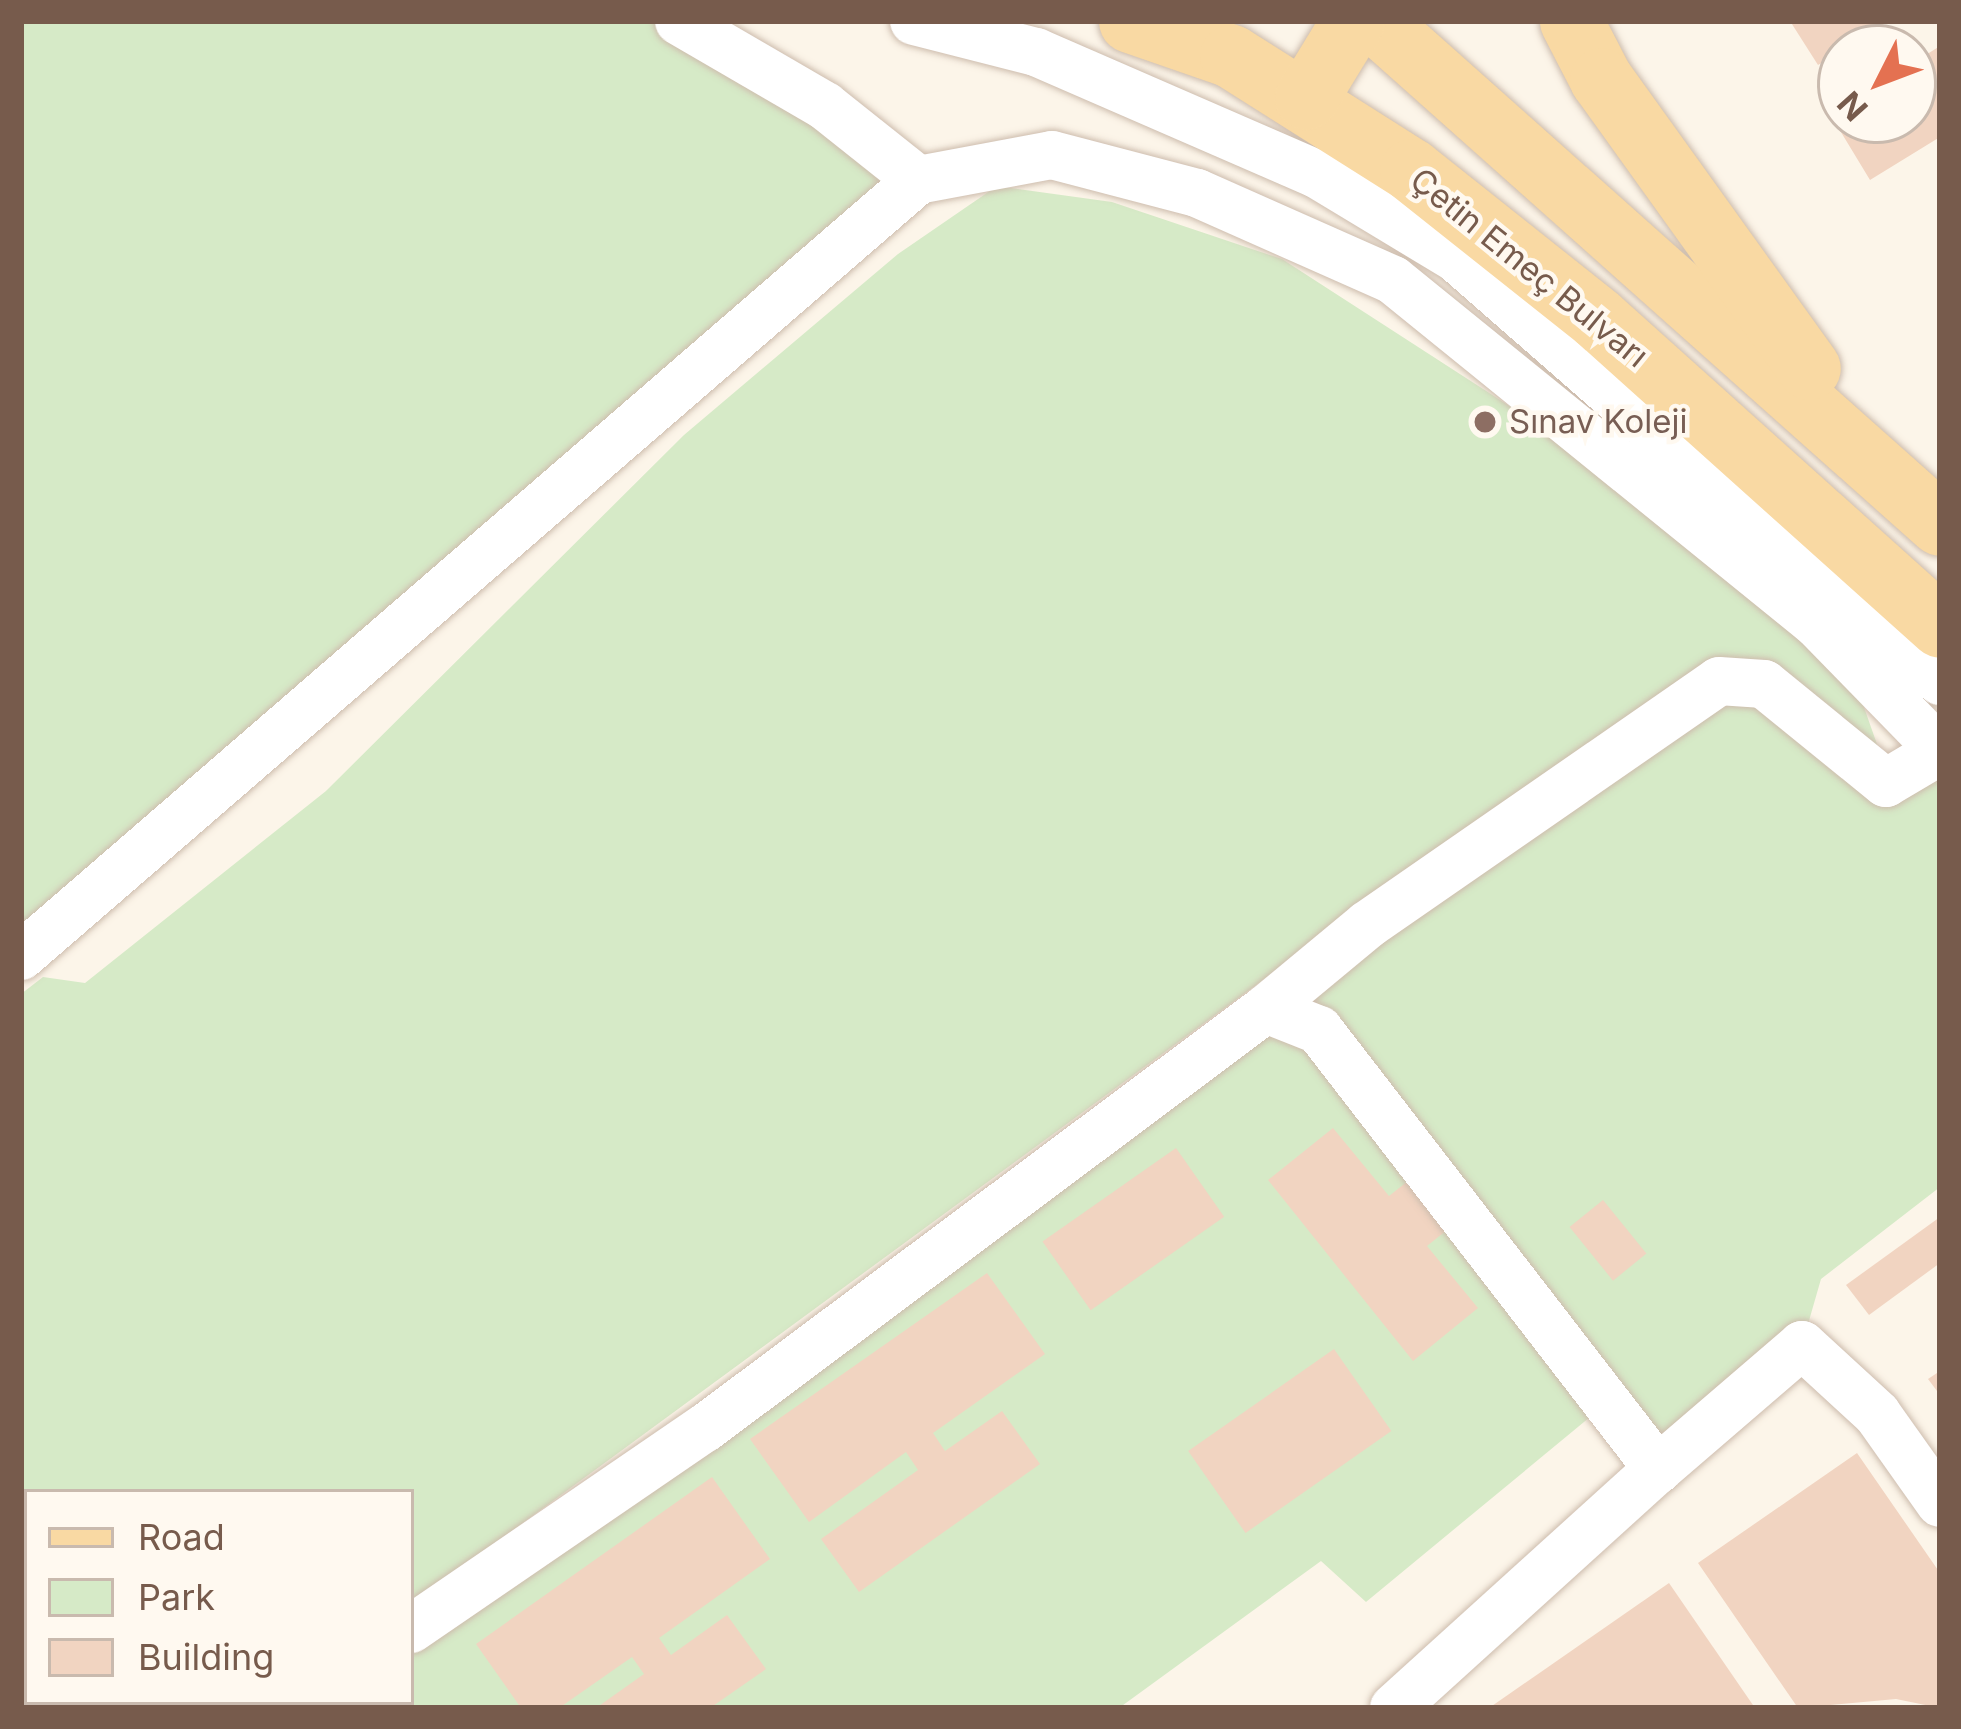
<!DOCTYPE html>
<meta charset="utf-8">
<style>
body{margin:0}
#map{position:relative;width:1961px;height:1729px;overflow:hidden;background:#fcf5e9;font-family:Inter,sans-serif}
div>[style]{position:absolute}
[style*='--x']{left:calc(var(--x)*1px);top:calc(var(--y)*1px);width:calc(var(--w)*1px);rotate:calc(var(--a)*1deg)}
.green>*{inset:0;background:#d6eac7}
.building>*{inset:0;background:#f1d4c1;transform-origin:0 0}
.roads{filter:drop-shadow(0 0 3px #cebdae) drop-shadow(0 0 3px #cebdae)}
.minor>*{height:48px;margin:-24px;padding:0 24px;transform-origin:24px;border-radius:24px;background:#fff}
.major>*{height:63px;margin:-31.5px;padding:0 31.5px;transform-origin:31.5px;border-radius:31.5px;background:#f9d9a3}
.dots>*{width:33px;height:33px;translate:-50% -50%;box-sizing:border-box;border:6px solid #fff9f0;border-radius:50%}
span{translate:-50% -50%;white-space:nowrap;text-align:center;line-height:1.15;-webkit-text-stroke:9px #fff9f0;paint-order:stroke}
.street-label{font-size:33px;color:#775b4c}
.education-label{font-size:33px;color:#785e54}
.left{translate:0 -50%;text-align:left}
.frame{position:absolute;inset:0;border:24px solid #775b4c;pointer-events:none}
.legend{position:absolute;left:24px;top:1489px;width:390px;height:216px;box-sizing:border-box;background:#fff9f0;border:3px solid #c9baae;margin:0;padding:15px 21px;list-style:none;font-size:36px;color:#775b4c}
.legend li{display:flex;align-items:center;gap:24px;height:60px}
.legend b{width:60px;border:3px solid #c9baae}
.north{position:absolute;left:1817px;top:24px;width:120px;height:120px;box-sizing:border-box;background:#fff9f0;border:3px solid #c9baae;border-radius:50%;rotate:228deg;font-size:33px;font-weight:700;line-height:48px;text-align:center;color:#775b4c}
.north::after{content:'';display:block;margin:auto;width:42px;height:54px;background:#e47151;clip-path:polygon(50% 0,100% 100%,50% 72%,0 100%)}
</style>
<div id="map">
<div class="green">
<i style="clip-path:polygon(21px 21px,679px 21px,918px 180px,21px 956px)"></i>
<i style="clip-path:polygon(997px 186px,1112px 202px,1282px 259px,1559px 438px,1845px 653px,1879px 750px,1750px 659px,1496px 809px,411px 1605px,411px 1492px,27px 1492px,27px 1702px,411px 1702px,411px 1629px,1719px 681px,1864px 773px,1940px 750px,1940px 1187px,1821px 1279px,1802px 1345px,1658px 1469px,1607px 1403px,1366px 1602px,1321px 1561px,1119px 1708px,21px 1708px,21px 994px,43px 977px,85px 983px,326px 791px,684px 435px,898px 254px)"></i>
</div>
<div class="building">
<i style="clip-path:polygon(1790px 21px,1889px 21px,1818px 65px)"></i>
<i style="clip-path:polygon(1940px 46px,1940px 137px,1870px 180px,1830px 114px,1913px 120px,1913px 63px)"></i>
<i style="clip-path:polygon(1333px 1128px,1389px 1196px,1413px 1177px,1452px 1226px,1427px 1246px,1478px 1308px,1413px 1361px,1268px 1180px)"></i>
<i style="left:1176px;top:1148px;width:84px;height:163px;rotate:55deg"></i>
<i style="left:1603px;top:1200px;width:69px;height:43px;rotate:51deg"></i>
<i style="clip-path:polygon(1940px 1217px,1940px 1263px,1869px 1315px,1846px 1285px)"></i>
<i style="clip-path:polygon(987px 1273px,1045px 1354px,933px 1433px,945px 1451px,1002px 1411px,1040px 1464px,859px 1592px,821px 1539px,918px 1470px,906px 1452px,809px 1522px,750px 1439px)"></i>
<i style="left:1334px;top:1349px;width:100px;height:178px;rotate:55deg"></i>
<i style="clip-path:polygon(1940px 1371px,1940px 1395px,1928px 1379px)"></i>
<i style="clip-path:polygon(1857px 1453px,1940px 1573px,1940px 1708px,1896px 1699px,1798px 1708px,1698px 1563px)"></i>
<i style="clip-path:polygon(712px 1477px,770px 1559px,659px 1638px,671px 1655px,727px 1615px,766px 1669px,710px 1708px,596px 1708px,644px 1674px,632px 1657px,559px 1708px,521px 1708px,476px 1644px)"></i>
<i style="clip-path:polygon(1669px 1583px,1755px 1708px,1489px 1708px)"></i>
</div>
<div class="roads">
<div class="minor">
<i style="--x:679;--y:21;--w:169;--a:30.2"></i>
<i style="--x:825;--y:106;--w:119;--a:38.5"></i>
<i style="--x:914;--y:21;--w:126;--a:14.3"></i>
<i style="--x:1036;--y:52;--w:306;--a:23.5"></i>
<i style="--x:1317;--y:174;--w:162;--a:31.1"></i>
<i style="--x:1456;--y:258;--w:643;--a:41.15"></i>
<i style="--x:21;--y:956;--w:1186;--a:-40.86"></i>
<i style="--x:918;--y:180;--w:136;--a:-10.6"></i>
<i style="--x:1052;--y:155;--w:150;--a:14.7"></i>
<i style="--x:1197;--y:193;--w:214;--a:23.9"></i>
<i style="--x:1393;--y:280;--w:545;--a:39.04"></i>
<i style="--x:1816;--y:623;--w:177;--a:45.7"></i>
<i style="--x:1266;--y:1009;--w:131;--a:-39.7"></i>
<i style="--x:1367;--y:925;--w:428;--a:-34.7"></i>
<i style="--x:1719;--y:681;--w:45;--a:3.8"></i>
<i style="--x:1764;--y:684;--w:157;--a:39.1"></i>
<i style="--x:1886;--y:783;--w:61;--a:-30.8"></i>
<i style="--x:411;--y:1629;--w:356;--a:-34.4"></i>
<i style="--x:705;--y:1428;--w:700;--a:-36.76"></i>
<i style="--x:1266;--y:1009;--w:57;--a:21.6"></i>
<i style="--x:1319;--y:1030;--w:555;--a:52.32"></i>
<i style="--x:1658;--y:1469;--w:190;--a:-40.7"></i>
<i style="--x:1802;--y:1345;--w:102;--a:42.6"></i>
<i style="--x:1877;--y:1414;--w:109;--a:54.7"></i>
<i style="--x:334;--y:1708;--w:8;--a:-45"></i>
<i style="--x:1394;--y:1708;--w:356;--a:-42.2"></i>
</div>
<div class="major">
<i style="--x:1130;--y:21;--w:107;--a:19.1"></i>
<i style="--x:1231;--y:56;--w:213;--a:32.3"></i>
<i style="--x:1411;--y:170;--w:238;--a:38.5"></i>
<i style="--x:1597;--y:318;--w:461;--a:41.9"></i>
<i style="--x:1375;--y:21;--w:756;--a:41.68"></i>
<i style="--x:1571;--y:21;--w:65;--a:62.7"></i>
<i style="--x:1601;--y:79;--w:356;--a:54.3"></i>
<i style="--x:1306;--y:98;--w:90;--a:-58.6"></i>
</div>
</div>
<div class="dots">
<i style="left:1485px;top:422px;background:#8d6e63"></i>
</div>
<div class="street-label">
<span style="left:1529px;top:268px;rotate:39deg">Çetin Emeç Bulvarı</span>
</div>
<div class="education-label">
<span class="left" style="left:1509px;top:422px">Sınav Koleji</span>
</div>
<div class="frame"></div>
<ul class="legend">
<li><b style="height:15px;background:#f9d9a3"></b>Road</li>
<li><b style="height:33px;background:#d6eac7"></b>Park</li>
<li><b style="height:33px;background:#f1d4c1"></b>Building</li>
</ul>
<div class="north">N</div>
</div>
